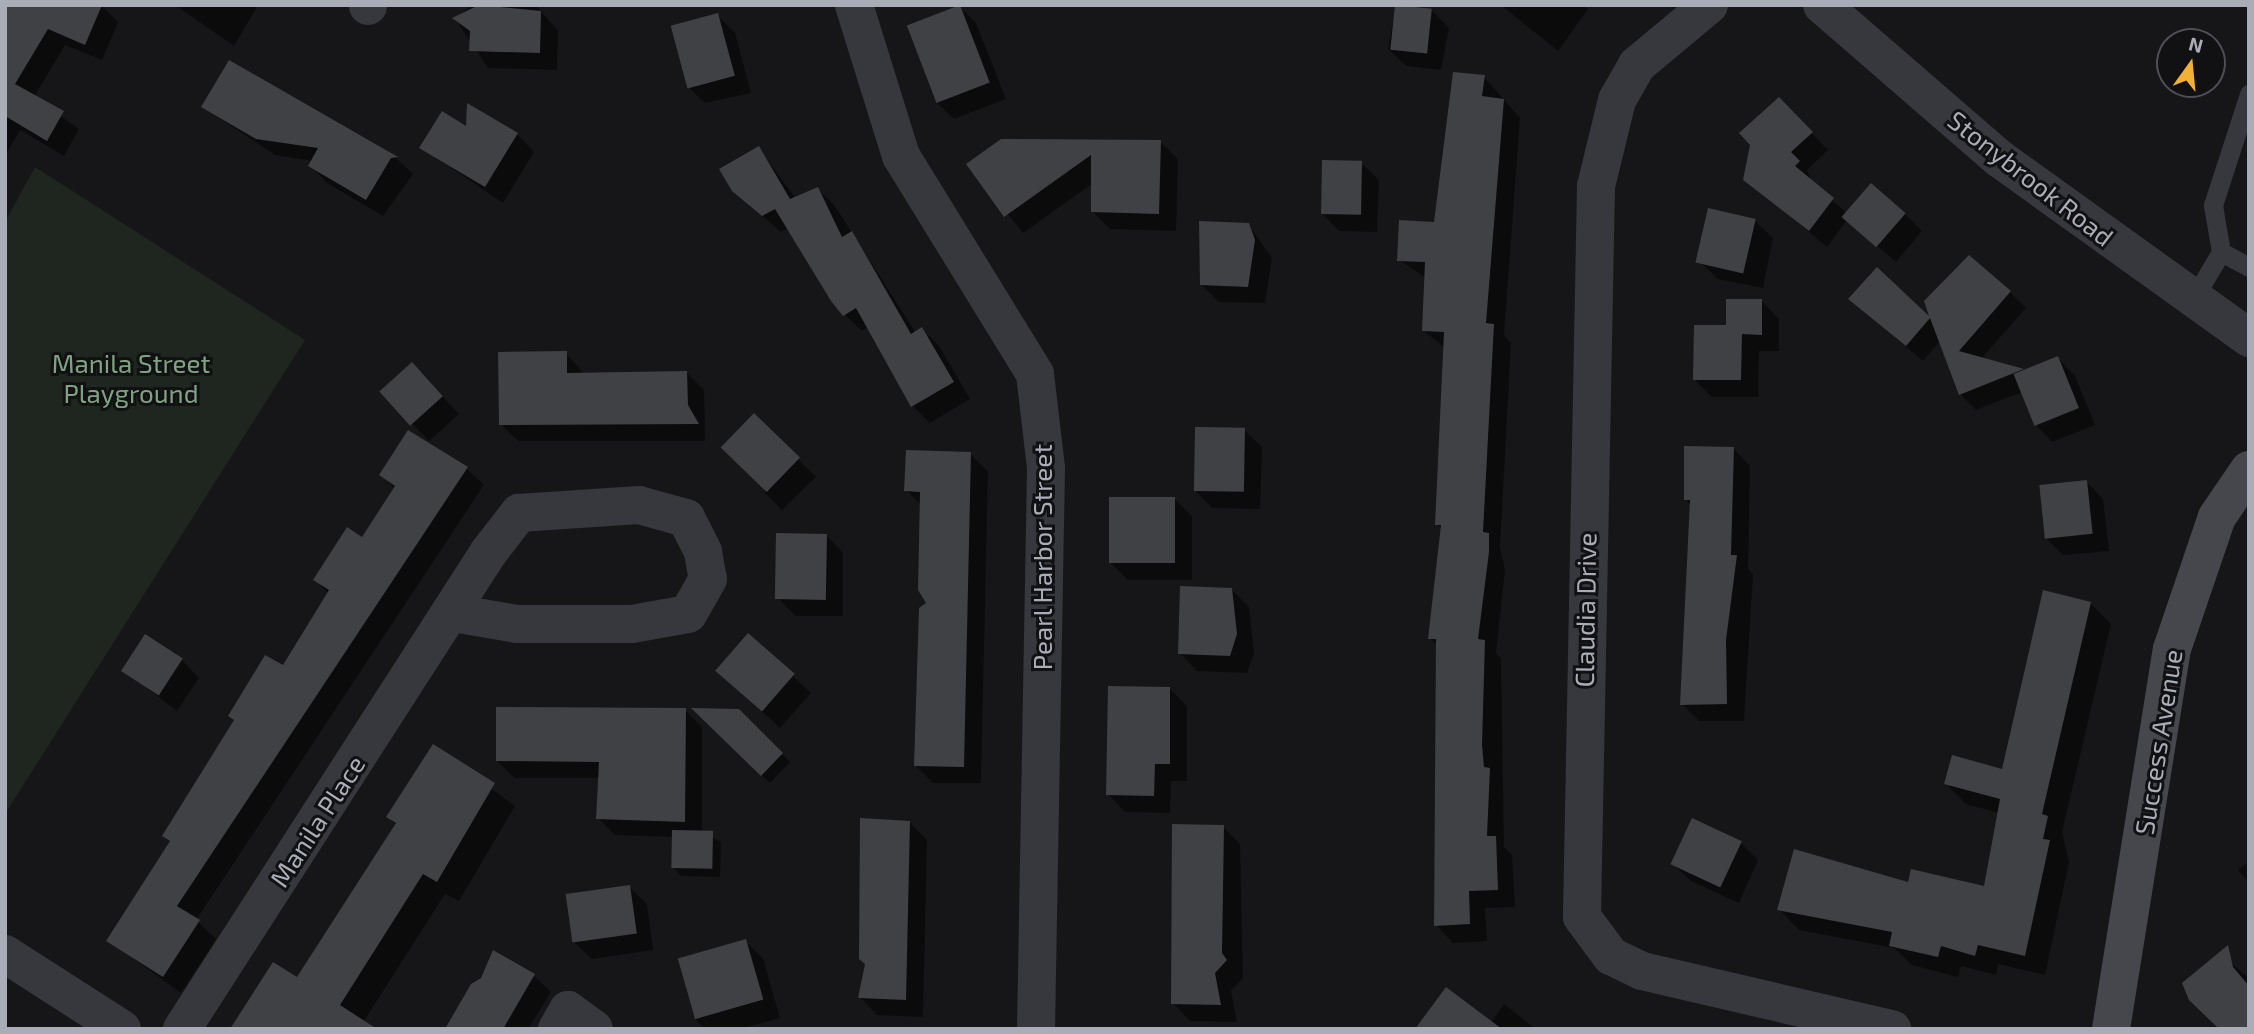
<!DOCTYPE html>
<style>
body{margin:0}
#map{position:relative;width:2254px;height:1034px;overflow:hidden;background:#161618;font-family:"Exo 2",sans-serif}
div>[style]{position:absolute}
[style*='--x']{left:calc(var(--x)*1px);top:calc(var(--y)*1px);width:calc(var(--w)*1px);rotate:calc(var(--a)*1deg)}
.green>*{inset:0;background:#1e261f}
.shadow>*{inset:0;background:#0007}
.building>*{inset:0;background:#404145;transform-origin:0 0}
.lane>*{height:19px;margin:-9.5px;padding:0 9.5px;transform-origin:9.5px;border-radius:9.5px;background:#37383d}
.street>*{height:38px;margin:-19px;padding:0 19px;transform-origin:19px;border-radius:19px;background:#37383d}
.secondary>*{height:38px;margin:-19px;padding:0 19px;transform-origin:19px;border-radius:19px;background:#45474d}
span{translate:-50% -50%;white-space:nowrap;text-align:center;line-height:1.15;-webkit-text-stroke:6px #111113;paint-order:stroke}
.street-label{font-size:26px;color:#a8adb8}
.park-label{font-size:26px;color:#7fa381}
.frame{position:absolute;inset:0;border:7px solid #a8adb8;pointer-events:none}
.north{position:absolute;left:2156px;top:28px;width:70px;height:70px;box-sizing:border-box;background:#111113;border:2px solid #4d4f55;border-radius:50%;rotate:15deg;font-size:19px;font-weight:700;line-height:28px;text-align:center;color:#a8adb8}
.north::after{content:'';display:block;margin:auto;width:24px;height:32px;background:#f2b134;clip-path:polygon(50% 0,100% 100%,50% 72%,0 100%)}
</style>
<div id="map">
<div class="green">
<i style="clip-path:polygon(35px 167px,305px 340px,5px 814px,5px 222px)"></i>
</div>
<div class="shadow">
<i style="clip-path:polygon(5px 5px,101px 5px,118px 22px,102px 60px,65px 45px,34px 97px,79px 129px,64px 156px,20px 130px,5px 156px)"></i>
<i style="clip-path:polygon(175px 5px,258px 5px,234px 46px)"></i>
<i style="clip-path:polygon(472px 5px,536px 5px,558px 31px,557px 70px,488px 68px,455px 19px)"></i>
<i style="clip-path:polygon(1396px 5px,1431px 10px,1449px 28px,1441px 70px,1406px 66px,1388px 49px)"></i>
<i style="clip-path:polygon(1584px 5px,1588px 9px,1558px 51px,1502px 6px)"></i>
<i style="clip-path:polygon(959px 6px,976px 23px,1006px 99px,954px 119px,936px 102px)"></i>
<i style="clip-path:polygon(717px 15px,735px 33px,751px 93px,705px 103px,687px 86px)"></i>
<i style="clip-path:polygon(229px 62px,397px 159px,413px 174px,383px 216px,327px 183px,310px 165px,313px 161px,275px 155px,203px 107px)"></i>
<i style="clip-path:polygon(1484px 77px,1520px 118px,1504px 335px,1511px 343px,1500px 547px,1505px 570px,1496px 653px,1501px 659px,1504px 847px,1512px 855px,1515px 907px,1485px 908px,1487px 941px,1453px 943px,1436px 925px,1438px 646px,1430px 638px,1442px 529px,1437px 524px,1445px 348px,1424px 331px,1426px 278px,1399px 260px,1436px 224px)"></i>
<i style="clip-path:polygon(1779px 99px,1828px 150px,1807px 170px,1812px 182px,1848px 214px,1905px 214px,1922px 231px,1896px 262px,1847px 220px,1827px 247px,1745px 179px)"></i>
<i style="clip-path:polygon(468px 129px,517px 134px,534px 152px,503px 203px,422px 148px)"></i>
<i style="clip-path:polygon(1160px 142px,1178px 159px,1176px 231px,1110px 229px,1092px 211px,1093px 183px,1023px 233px,968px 164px)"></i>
<i style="clip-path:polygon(759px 148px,796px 199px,818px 189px,835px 206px,916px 333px,922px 329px,939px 346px,970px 399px,930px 423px,913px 406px,868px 327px,862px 331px,844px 314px,789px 228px,781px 232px,733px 190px)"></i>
<i style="clip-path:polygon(1361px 163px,1379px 180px,1377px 232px,1339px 231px,1322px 213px)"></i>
<i style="clip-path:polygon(1755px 221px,1773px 238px,1763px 288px,1718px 279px,1700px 262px)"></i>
<i style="clip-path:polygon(1248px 224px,1272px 258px,1265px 303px,1219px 302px,1202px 285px)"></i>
<i style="clip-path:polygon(1877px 270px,1933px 322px,2010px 292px,2026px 308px,1981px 359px,2023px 370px,2058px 358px,2075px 376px,2095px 425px,2052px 442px,2035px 424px,2022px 392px,1976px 410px,1960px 394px,1940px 341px,1923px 361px,1850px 299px)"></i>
<i style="clip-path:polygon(1762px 301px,1779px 319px,1779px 351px,1759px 351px,1758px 397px,1712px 397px,1695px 380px,1728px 327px)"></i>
<i style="clip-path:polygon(566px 353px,584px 374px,687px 373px,704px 390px,705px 441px,518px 441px,501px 424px)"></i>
<i style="clip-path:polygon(429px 382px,459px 414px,429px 441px,382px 392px)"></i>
<i style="clip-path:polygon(754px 416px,816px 477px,782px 510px,765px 493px)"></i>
<i style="clip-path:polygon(1244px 430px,1262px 447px,1260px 509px,1212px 508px,1195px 490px)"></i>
<i style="clip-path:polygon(1733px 448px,1750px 466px,1748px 569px,1753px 574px,1744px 721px,1699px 721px,1682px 704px,1691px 505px,1686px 500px)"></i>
<i style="clip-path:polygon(970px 454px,988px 471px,981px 783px,933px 783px,915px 765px,929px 603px,922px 506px,906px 490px)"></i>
<i style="clip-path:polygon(466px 468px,484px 485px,196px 920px,216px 939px,181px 993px,108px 940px,171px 843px,164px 836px,236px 722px,230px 716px,283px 668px,329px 594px,315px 580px,363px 539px,395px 489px,382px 475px)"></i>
<i style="clip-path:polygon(2086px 481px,2103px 499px,2109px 551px,2063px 555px,2046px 538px)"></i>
<i style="clip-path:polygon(1174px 499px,1192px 516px,1192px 580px,1128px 580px,1111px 563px)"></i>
<i style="clip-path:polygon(826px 535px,843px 553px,843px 616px,795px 616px,778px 598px)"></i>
<i style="clip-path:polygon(1232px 590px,1249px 607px,1254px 653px,1247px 673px,1197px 671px,1180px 653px)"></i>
<i style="clip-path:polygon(2090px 603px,2111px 624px,2062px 832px,2069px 862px,2045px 975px,1998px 964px,1996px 975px,1961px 966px,1958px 977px,1912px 965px,1894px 948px,1799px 930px,1779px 909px,1909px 884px,1985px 889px,1999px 813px,1966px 804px,1946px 784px,2004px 771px)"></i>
<i style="clip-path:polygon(748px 635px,811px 693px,780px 728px,735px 687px)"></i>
<i style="clip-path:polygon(182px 660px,199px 678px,177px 711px,124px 671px)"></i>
<i style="clip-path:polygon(1170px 689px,1187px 706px,1187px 781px,1171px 781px,1170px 813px,1125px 812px,1108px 794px)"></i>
<i style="clip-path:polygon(685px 710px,702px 727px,702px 833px,721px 842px,720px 877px,681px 876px,673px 867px,674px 837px,615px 835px,598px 818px,600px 778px,515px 778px,497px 761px)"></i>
<i style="clip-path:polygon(696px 710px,738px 710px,790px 762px,770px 783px)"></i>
<i style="clip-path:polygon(434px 746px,515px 806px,459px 901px,445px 894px,362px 1024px,297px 980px,396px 825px,388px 817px)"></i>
<i style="clip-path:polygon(909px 822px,927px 840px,923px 1017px,877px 1015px,860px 997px)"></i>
<i style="clip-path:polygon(1223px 827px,1240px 844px,1243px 978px,1231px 991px,1237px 1022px,1190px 1021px,1173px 1003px)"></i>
<i style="clip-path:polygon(1741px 843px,1758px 860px,1739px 903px,1691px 881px,1673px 864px)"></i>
<i style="clip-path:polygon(2249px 861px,2249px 883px,2238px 870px)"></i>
<i style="clip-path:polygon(629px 887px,647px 904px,653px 950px,592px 959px,574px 942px)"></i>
<i style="clip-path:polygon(745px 941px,763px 958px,780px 1018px,740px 1029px,705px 1029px,695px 1019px)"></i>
<i style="clip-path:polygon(2220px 954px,2249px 978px,2249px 1012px,2218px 1029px,2201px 1011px)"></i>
<i style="clip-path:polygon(533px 975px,551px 992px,528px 1029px,447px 1029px)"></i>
<i style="clip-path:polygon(1504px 1004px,1536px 1029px,1431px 1029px,1489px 1025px)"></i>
</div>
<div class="building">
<i style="clip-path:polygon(5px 5px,102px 5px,85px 45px,48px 29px,15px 84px,64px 111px,47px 141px,5px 116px)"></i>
<i style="clip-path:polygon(479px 5px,541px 11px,540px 53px,469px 51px,470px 31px,452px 18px)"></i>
<i style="left:960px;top:5px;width:83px;height:57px;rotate:69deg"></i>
<i style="left:1395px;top:5px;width:37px;height:45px;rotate:6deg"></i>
<i style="left:718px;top:13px;width:65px;height:49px;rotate:75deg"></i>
<i style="clip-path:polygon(229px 60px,398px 157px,391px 158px,366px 200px,308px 166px,318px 148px,256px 139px,201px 107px)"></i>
<i style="clip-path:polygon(1453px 72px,1485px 75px,1482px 96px,1504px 99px,1486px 323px,1494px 324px,1483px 532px,1489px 533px,1489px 552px,1478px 639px,1485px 640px,1482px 745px,1484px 767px,1490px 768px,1487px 836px,1496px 836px,1498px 890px,1469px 891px,1470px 924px,1434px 926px,1436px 639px,1428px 639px,1441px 525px,1435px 525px,1444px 332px,1422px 331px,1425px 262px,1397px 261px,1399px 220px,1434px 222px)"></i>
<i style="clip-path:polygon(1779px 97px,1813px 132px,1791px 152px,1800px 161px,1795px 166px,1834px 198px,1809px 231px,1743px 180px,1750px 145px,1739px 133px)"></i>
<i style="clip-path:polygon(467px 103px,518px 133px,485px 187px,419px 148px,442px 111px,466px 126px)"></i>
<i style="clip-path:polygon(1001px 139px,1161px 140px,1159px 214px,1091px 212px,1091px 155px,1004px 217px,966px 164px)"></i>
<i style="clip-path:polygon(759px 146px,790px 199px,818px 187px,842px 237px,852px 231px,911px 334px,922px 327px,954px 382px,911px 407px,856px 308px,843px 316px,831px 301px,775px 209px,762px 216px,732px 191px,719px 169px)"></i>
<i style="left:1322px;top:160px;width:40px;height:54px;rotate:1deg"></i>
<i style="left:1871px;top:183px;width:46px;height:45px;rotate:41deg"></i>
<i style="left:1708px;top:208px;width:49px;height:56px;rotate:13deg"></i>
<i style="clip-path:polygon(1199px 221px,1249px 223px,1255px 240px,1248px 287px,1200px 285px)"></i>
<i style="clip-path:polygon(1969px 255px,2011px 291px,1959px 351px,2024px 369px,1959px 395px,1930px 318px,1906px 346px,1848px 299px,1877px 267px,1929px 316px,1924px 301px)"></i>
<i style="clip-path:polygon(1726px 299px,1762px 299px,1762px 335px,1742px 334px,1741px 380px,1693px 380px,1694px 325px,1726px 325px)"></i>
<i style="clip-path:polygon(567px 351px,567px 373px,687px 371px,688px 405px,699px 424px,499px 425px,498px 352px)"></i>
<i style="left:2058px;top:356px;width:56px;height:48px;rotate:68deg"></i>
<i style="left:412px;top:362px;width:46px;height:44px;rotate:48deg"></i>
<i style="left:754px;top:413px;width:64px;height:48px;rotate:44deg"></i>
<i style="left:1195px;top:427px;width:50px;height:64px;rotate:1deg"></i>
<i style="clip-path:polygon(408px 430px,468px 467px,177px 906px,200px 920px,163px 977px,106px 941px,170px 841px,162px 836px,234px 720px,228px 716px,265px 655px,283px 665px,329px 590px,313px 580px,347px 527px,362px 537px,395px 486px,379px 475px)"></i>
<i style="clip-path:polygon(1684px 446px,1734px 447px,1731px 555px,1737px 555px,1726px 640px,1727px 704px,1680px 705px,1690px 500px,1684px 500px)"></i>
<i style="clip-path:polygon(906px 450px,971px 452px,964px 767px,914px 766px,919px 608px,926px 603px,918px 590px,920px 492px,904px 491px)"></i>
<i style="left:2087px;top:480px;width:54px;height:48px;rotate:84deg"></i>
<i style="left:1109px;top:497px;width:66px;height:66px"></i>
<i style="left:776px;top:533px;width:51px;height:66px;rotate:1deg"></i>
<i style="clip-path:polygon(1180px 586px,1232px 588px,1237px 634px,1230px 656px,1178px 654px)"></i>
<i style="clip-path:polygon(2043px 590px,2091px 602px,2042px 814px,2048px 816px,2043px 839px,2050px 840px,2025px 956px,1978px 945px,1975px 956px,1941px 946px,1938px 957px,1889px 946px,1892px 932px,1777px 910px,1794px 849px,1908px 882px,1911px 869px,1984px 886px,2000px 799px,1944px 784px,1952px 755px,2002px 769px)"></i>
<i style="left:748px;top:633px;width:62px;height:50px;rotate:41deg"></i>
<i style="left:145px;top:634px;width:45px;height:44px;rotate:33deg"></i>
<i style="clip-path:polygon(1108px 686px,1170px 687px,1170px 764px,1155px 764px,1154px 796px,1106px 795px)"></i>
<i style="clip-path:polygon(496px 707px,686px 708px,685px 822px,596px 819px,599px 762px,496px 761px)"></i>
<i style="clip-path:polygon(691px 708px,739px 709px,783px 753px,761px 776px)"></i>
<i style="clip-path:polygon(433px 744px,495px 783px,437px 882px,423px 874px,340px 1005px,377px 1029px,230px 1029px,273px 962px,297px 977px,396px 823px,386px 817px)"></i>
<i style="clip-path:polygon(860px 818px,910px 821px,906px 1000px,858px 998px,865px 964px,859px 959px)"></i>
<i style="left:1692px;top:818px;width:55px;height:51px;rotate:25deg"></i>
<i style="clip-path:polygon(1172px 824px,1224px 825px,1222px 953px,1227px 960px,1215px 973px,1221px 1005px,1171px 1004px)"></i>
<i style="left:672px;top:830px;width:41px;height:38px;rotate:1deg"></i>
<i style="left:630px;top:885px;width:49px;height:65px;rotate:82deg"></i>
<i style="left:746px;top:939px;width:63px;height:71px;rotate:74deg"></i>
<i style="clip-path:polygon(2228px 945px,2233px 967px,2249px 986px,2249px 1029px,2219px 1029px,2189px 1000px,2182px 983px)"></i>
<i style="clip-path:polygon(493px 950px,535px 974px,503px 1029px,445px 1029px,471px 984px,481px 978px)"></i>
<i style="clip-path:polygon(1446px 987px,1502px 1029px,1415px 1029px)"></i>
</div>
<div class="lane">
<i style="--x:2221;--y:252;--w:32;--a:28"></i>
<i style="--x:2192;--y:301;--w:57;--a:-59.4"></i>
<i style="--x:2221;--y:252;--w:48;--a:-99.7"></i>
<i style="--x:2213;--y:205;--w:117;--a:-72"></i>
</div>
<div class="street">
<i style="--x:854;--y:5;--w:158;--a:72.7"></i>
<i style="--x:901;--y:156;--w:256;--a:58.4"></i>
<i style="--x:1035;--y:374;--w:95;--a:83.3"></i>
<i style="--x:1046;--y:468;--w:561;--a:91.02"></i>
<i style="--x:1709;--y:5;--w:94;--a:140.2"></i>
<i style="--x:1637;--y:65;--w:40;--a:119.7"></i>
<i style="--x:1617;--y:100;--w:89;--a:103.7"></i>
<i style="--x:1596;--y:186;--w:731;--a:91.1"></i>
<i style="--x:1582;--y:917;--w:49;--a:53.4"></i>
<i style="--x:1611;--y:956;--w:34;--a:26"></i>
<i style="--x:1642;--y:971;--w:257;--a:13.1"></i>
<i style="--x:1822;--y:5;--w:235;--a:40.9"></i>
<i style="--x:2000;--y:159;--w:307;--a:35.7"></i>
<i style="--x:368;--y:6;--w:1;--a:-90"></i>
<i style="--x:5;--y:954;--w:139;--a:32.7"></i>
<i style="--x:182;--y:1029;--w:566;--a:-57.26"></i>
<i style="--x:488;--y:553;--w:51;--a:-52.2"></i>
<i style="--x:519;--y:513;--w:120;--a:-3.8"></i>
<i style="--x:639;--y:505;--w:49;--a:15.5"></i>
<i style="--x:686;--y:518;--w:38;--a:63"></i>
<i style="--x:703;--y:552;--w:27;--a:80"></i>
<i style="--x:708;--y:579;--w:40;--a:119.7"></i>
<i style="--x:688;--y:614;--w:57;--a:169.9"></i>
<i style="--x:632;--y:624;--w:115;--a:180"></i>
<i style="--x:517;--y:624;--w:65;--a:-170.2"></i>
<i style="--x:557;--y:1029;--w:22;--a:-60"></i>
<i style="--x:568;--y:1010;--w:32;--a:36"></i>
</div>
<div class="secondary">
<i style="--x:2111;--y:1029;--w:385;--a:-80.9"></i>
<i style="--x:2172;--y:649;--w:139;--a:-71.2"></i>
<i style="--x:2217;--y:517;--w:57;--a:-55.8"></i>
</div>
<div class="street-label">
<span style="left:2031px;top:178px;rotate:38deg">Stonybrook Road</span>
<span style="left:1042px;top:557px;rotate:-90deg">Pearl Harbor Street</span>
<span style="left:1585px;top:610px;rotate:-89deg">Claudia Drive</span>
<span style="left:2158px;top:742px;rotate:-81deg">Success Avenue</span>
<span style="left:317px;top:821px;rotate:-57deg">Manila Place</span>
</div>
<div class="park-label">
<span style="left:131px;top:378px">Manila Street<br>Playground</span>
</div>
<div class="frame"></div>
<div class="north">N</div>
</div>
